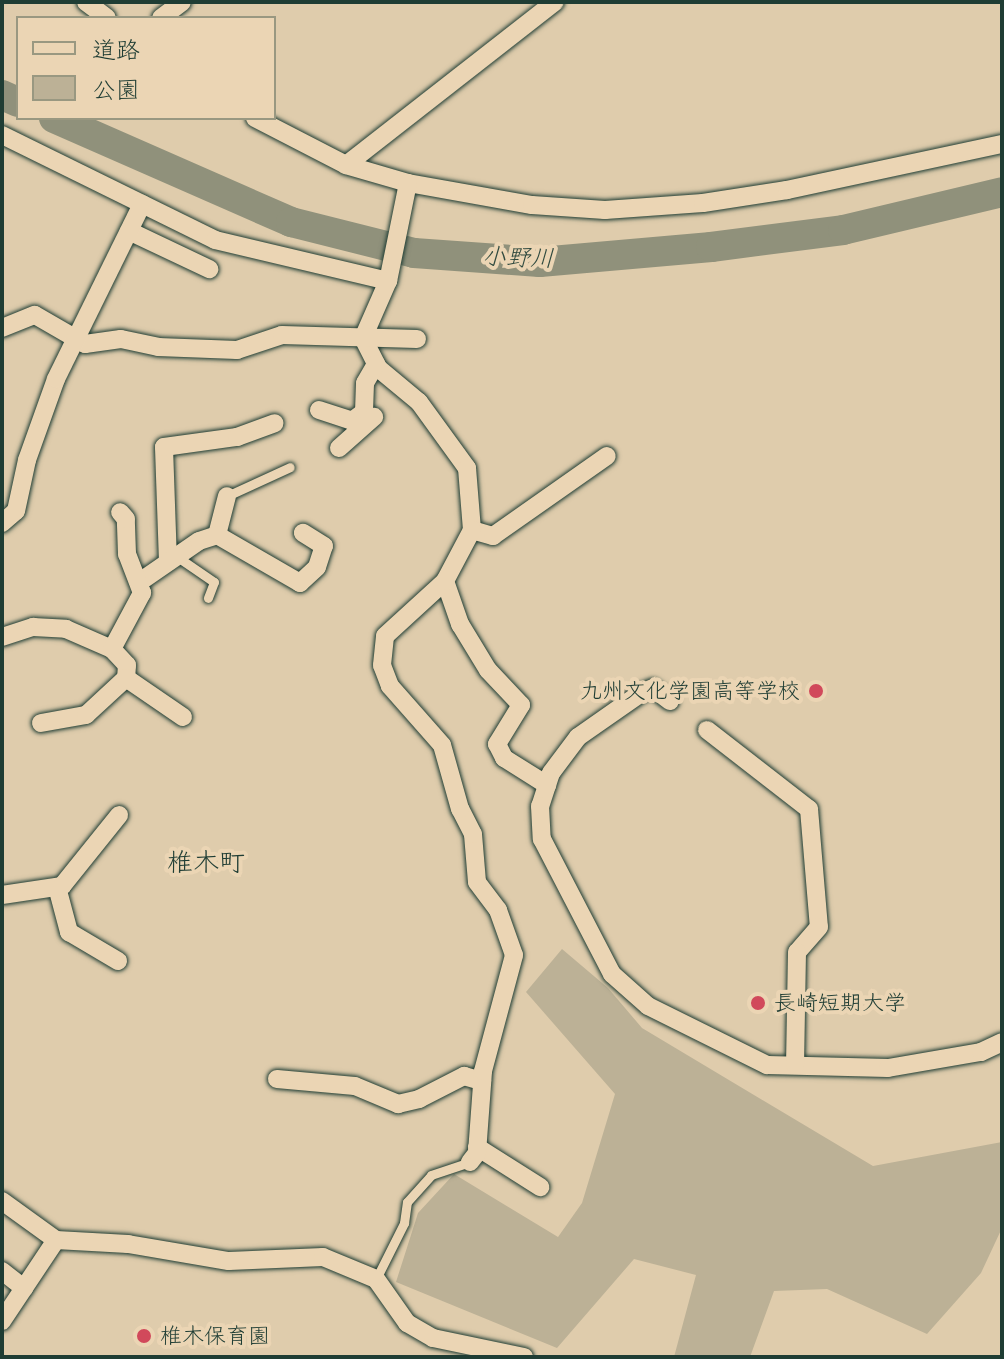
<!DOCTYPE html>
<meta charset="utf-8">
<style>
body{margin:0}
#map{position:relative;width:1004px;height:1359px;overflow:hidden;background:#dfccac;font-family:"Shantell Sans","Klee One",sans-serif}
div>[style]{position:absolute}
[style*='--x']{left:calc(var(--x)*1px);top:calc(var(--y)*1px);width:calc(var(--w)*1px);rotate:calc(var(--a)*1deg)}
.green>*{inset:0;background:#bcb196}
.river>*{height:30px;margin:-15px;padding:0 15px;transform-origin:15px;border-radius:15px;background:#90917b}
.roads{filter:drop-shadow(0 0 2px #1f3d34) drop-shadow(0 0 2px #1f3d34)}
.lane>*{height:9px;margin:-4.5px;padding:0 4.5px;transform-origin:4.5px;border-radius:4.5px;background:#ebd5b4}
.street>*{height:18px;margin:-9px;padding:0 9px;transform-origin:9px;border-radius:9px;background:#ebd5b4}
.dots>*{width:22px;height:22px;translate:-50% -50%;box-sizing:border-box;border:4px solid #ebd5b4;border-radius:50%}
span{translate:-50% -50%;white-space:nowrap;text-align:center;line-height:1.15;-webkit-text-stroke:8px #ebd5b4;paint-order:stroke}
.poi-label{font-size:22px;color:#1f3d34}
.right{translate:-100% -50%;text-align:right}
.left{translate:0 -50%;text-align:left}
.water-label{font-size:24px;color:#304a3f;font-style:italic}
.quarter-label{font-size:26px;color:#1f3d34}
.frame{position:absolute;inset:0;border:4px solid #1f3d34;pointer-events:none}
.legend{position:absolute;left:16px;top:16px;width:260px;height:104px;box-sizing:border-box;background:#ebd5b4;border:2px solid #999881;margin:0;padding:10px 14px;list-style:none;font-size:24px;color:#1f3d34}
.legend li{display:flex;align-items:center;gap:16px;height:40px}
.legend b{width:40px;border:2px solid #999881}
</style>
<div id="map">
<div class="green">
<i style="clip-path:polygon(562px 949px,608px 988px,642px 1028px,873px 1166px,1002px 1142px,1002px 1228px,981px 1273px,927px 1334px,827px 1289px,774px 1291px,750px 1357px,674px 1357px,696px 1275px,634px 1259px,557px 1348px,396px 1282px,418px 1213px,454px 1174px,558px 1237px,582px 1203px,615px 1094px,526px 992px)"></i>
</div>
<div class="river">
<i style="--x:2;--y:95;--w:17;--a:24"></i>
<i style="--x:54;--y:118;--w:259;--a:23.7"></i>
<i style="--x:291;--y:222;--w:127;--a:14.1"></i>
<i style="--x:414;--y:253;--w:126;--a:4.1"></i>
<i style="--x:540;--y:262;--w:172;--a:-5"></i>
<i style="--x:711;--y:247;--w:133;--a:-7.3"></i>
<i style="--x:843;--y:230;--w:163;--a:-13.4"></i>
</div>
<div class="roads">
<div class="lane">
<i style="--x:227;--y:496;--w:69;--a:-24.7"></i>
<i style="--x:176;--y:556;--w:46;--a:34.4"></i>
<i style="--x:214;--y:582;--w:17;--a:111"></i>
<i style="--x:376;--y:1279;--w:63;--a:-63.4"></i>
<i style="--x:404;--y:1223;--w:21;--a:-82"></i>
<i style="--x:407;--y:1202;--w:36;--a:-48"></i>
<i style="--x:431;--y:1175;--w:41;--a:-18.4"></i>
</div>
<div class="street">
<i style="--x:86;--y:2;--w:26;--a:37"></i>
<i style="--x:161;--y:18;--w:26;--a:-37"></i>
<i style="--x:255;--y:118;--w:102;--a:27.3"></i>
<i style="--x:346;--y:165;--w:65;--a:16.2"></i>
<i style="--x:408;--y:183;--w:126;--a:10.1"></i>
<i style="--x:532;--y:205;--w:73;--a:3.9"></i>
<i style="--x:605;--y:210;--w:98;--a:-4.1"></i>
<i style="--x:703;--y:203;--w:85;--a:-8.8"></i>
<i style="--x:787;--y:190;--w:220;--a:-12.1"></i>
<i style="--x:2;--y:135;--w:237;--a:26.2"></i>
<i style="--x:215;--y:240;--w:178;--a:13.3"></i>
<i style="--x:346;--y:165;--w:265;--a:-38"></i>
<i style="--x:408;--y:183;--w:100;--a:101.5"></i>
<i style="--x:388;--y:281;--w:62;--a:113.7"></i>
<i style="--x:363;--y:338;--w:34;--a:63"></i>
<i style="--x:378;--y:368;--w:53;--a:39.7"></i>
<i style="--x:419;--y:402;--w:82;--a:54"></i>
<i style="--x:467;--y:468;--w:62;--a:85.4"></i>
<i style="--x:472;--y:530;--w:22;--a:16"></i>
<i style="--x:493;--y:536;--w:139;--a:-35.1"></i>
<i style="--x:129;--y:231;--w:89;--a:25.4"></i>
<i style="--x:2;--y:328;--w:35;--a:-22"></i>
<i style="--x:35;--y:315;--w:58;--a:30.1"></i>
<i style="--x:85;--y:344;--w:36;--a:-8"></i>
<i style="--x:121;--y:339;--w:38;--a:12"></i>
<i style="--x:158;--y:347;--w:79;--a:2.2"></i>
<i style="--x:237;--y:350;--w:47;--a:-18.4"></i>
<i style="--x:282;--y:335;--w:135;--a:1.7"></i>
<i style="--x:319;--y:410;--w:35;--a:18"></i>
<i style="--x:352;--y:421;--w:15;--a:-37"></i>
<i style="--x:364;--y:412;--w:29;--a:-88"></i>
<i style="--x:365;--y:383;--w:22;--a:-60"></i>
<i style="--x:339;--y:448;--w:47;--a:-41.5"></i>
<i style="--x:2;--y:523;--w:18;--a:-41"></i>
<i style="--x:16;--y:511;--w:52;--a:-77.8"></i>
<i style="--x:27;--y:460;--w:86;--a:-70.3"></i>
<i style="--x:56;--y:379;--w:195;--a:-63.8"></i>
<i style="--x:217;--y:535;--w:40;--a:-75.6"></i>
<i style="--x:168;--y:562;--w:115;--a:-92"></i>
<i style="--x:164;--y:447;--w:74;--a:-7.8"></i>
<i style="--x:237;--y:437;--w:40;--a:-20.2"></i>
<i style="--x:141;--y:581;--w:70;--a:-34.6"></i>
<i style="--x:199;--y:541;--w:19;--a:-18"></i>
<i style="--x:217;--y:535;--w:96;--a:30"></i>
<i style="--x:300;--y:583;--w:23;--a:-43"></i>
<i style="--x:317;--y:567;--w:22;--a:-72"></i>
<i style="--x:324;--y:546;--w:25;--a:-148"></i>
<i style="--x:445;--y:581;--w:46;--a:70.8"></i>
<i style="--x:460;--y:624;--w:54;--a:58.7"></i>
<i style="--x:488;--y:670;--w:48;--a:46.7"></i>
<i style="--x:521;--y:705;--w:46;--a:121.6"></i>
<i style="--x:497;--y:744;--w:16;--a:63"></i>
<i style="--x:504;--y:758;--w:51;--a:32.1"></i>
<i style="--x:2;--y:637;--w:33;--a:-18"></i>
<i style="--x:33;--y:627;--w:33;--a:3"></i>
<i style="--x:66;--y:629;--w:50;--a:23.5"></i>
<i style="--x:112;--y:649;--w:22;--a:47"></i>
<i style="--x:127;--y:665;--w:13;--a:94"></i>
<i style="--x:126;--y:678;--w:69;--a:34.4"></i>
<i style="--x:112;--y:649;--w:64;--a:-61.8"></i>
<i style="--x:142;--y:593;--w:42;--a:-111"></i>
<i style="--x:127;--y:554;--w:35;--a:-92"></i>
<i style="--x:126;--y:519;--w:9;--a:-131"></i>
<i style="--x:670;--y:701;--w:21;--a:-143"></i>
<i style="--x:653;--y:688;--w:13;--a:157"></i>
<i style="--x:641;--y:693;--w:77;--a:145.1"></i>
<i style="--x:578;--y:737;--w:45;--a:126.9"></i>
<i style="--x:551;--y:773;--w:35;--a:108"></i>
<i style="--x:540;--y:806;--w:33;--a:87"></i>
<i style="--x:542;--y:839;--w:152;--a:62.6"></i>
<i style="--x:612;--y:974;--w:48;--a:41.6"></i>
<i style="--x:648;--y:1006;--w:133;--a:26.4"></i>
<i style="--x:767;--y:1065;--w:121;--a:1.4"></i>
<i style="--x:888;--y:1068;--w:94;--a:-9.8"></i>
<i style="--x:981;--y:1052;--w:23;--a:-25"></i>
<i style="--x:41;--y:723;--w:46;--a:-10.1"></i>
<i style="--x:86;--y:715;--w:54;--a:-42.8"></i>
<i style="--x:707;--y:730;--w:129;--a:37.8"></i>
<i style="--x:809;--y:809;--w:118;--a:85.2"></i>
<i style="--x:819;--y:927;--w:33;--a:131"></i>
<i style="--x:797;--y:952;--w:113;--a:91"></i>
<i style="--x:57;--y:887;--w:47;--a:75.1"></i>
<i style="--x:69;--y:932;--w:57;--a:30.6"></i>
<i style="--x:2;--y:895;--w:61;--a:-8.5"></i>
<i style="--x:62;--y:886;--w:91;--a:-51.2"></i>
<i style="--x:277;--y:1079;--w:78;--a:5.1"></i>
<i style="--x:355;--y:1086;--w:47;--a:22.7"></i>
<i style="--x:398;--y:1104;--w:22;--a:-13"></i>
<i style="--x:419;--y:1099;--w:51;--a:-27.1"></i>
<i style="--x:464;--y:1076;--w:19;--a:16"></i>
<i style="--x:477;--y:1147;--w:75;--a:32.4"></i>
<i style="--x:470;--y:1162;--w:11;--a:-52"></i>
<i style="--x:477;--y:1153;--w:82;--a:-85.8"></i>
<i style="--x:483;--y:1071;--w:120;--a:-75"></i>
<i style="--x:514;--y:955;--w:48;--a:-109.6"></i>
<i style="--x:498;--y:910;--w:35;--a:-127"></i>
<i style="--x:477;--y:882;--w:48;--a:-94.8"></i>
<i style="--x:473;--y:834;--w:28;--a:-117"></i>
<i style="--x:460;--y:809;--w:66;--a:-105.7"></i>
<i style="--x:442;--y:745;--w:79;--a:-131.4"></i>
<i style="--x:390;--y:686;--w:22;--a:-111"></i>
<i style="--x:382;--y:665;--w:29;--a:-84"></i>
<i style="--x:385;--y:636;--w:81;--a:-42.5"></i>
<i style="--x:445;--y:581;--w:58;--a:-62.1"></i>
<i style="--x:2;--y:1201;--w:67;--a:35.8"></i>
<i style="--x:56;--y:1240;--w:72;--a:3.2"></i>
<i style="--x:128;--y:1244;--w:102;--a:9.6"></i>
<i style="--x:229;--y:1261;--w:94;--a:-2.4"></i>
<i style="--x:323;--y:1257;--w:57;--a:22.5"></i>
<i style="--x:376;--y:1279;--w:54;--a:54.8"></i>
<i style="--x:407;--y:1323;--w:30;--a:30"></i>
<i style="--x:433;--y:1338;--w:93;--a:11.8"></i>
<i style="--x:2;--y:1271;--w:28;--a:38"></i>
<i style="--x:2;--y:1321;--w:97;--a:-56.3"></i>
</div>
</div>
<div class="dots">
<i style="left:816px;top:691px;background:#d1495b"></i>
<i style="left:758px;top:1003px;background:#d1495b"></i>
<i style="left:144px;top:1336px;background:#d1495b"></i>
</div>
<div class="poi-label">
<span class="right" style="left:800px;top:691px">九州文化学園高等学校</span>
<span class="left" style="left:774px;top:1003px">長崎短期大学</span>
<span class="left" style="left:160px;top:1336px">椎木保育園</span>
</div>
<div class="water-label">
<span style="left:518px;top:258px;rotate:2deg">小野川</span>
</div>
<div class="quarter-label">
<span style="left:206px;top:862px">椎木町</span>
</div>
<div class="frame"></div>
<ul class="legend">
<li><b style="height:10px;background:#ebd5b4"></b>道路</li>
<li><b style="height:22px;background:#bcb196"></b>公園</li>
</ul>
</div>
